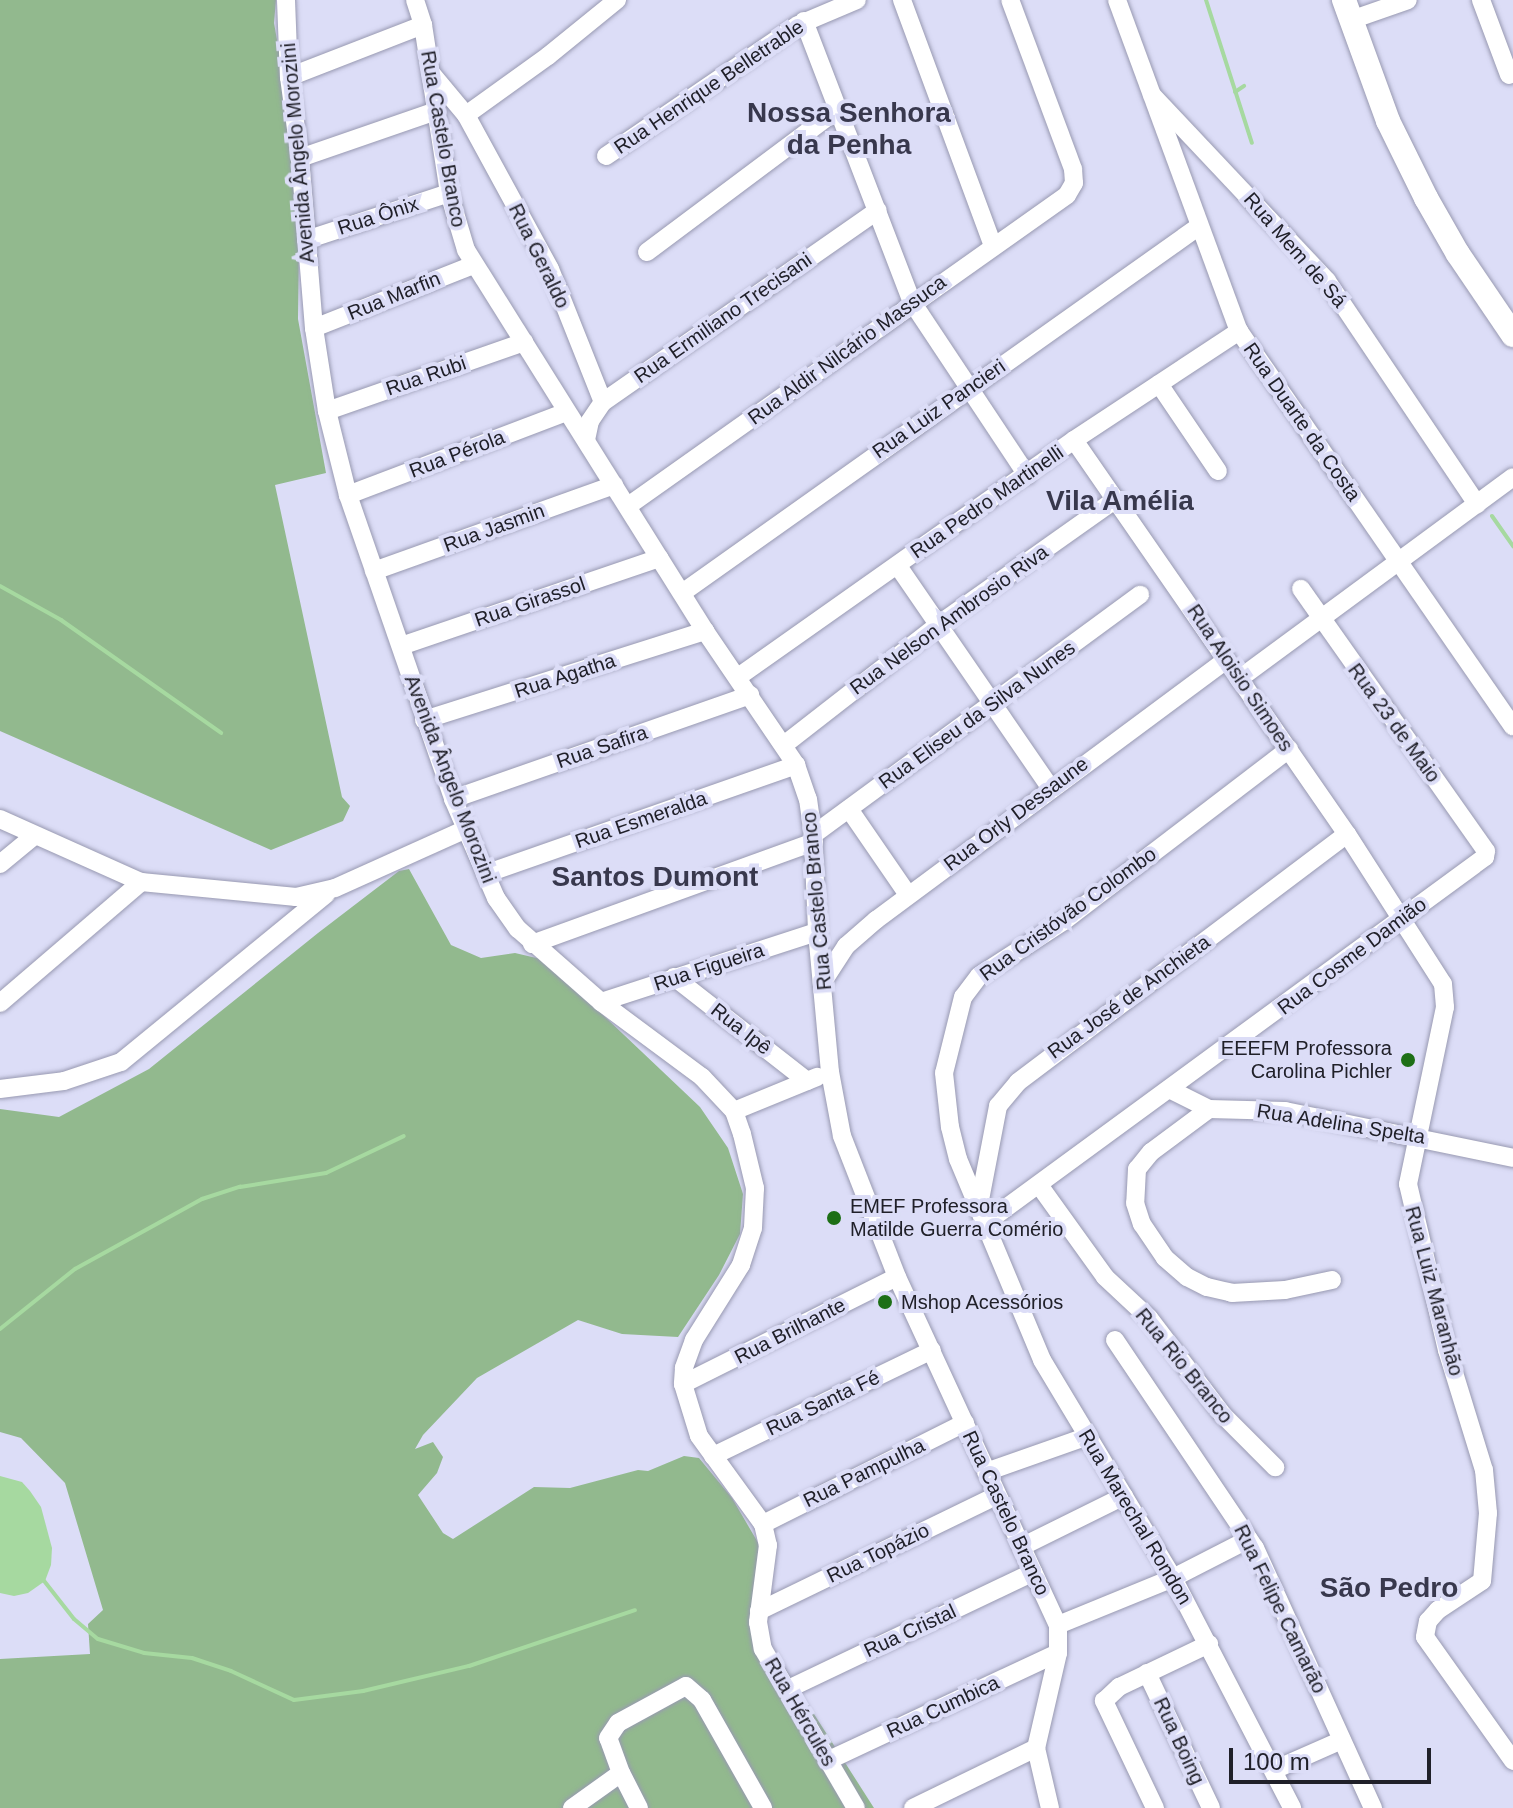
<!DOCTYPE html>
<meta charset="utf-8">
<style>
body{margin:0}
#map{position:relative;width:1513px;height:1808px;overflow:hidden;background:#dcddf7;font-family:Arial,sans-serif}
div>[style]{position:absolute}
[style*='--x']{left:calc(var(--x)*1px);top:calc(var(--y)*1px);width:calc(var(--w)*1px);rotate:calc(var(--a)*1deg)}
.green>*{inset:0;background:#92b98e}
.water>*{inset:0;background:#a6d9a0}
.stream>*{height:4px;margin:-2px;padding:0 2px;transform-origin:2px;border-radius:2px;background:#a6d9a0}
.roads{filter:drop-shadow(0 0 2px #9899b1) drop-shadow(0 0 2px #9899b1)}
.minor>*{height:18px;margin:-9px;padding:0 9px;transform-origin:9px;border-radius:9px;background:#fff}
.major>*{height:24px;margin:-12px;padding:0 12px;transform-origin:12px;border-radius:12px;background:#fff}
.dots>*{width:22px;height:22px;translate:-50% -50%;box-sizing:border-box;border:4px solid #dcddf7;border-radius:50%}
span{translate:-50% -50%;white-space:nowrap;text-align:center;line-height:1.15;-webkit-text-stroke:8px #dcddf7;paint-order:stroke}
.street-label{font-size:20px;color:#202029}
.poi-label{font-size:20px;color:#202029}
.right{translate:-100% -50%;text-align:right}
.left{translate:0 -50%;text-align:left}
.district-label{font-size:28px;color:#38384d;font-weight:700}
.scale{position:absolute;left:1229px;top:1748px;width:202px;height:36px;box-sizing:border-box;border:4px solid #202029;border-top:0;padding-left:10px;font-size:24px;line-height:28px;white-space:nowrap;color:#202029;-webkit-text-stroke:6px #dcddf7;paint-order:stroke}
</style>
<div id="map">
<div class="green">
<i style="clip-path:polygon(0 0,276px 0,274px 23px,300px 170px,298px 319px,326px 473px,275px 485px,342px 797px,350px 806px,343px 821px,271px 850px,0 731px)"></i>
<i style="clip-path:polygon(409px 869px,451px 945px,481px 958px,515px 953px,545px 960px,700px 1107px,728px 1148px,743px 1194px,740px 1234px,719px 1275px,678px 1337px,622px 1334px,578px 1320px,477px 1378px,423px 1435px,415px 1449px,433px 1442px,443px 1457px,437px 1473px,418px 1495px,443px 1533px,453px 1539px,534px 1487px,570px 1488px,638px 1470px,648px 1471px,684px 1456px,699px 1458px,732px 1498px,760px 1546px,766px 1639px,874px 1808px,0 1808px,0 1659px,90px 1654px,88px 1624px,103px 1610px,65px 1483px,21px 1438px,0 1432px,0 1109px,59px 1117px,149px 1069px,318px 933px,399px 871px)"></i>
</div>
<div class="water">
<i style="clip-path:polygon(0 1476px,22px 1482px,30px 1491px,41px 1507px,52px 1548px,51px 1565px,45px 1581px,28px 1593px,14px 1596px,0 1593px)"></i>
</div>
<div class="stream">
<i style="--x:1206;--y:0;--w:150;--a:72.2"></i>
<i style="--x:1235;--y:92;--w:11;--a:-34"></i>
<i style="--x:1492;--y:516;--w:37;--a:55"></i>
<i style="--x:0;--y:586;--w:70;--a:29.1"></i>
<i style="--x:61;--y:620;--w:196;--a:35.2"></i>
<i style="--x:0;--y:1329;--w:96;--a:-38.7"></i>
<i style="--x:75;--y:1269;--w:145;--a:-28.9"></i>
<i style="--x:202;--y:1199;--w:40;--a:-18"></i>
<i style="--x:240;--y:1187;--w:87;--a:-9.2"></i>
<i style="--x:326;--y:1173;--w:86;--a:-25.4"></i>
<i style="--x:41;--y:1577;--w:53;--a:51.8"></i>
<i style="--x:74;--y:1619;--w:31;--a:40"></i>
<i style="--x:98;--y:1639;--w:48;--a:16.9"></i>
<i style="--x:144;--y:1653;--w:48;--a:5.9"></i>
<i style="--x:192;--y:1658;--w:41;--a:18.4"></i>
<i style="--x:231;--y:1671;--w:69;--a:24.7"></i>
<i style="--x:294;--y:1700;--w:70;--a:-7.4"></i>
<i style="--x:363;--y:1691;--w:109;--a:-13.3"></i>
<i style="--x:469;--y:1666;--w:175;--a:-18.6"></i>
</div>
<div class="roads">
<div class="minor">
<i style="--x:286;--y:0;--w:77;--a:87.8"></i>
<i style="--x:289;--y:77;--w:82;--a:82.3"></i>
<i style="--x:300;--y:158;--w:171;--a:85.3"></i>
<i style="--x:314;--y:328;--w:84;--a:81.1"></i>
<i style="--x:327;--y:411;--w:87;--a:76"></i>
<i style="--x:348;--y:495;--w:322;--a:70.9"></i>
<i style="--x:453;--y:799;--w:108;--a:66.5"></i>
<i style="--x:496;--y:898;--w:38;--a:55"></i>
<i style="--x:518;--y:929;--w:111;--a:41.3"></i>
<i style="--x:601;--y:1002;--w:126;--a:36.6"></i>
<i style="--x:702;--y:1077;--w:47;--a:46.7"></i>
<i style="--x:734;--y:1111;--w:24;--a:71"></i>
<i style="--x:742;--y:1134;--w:56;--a:76.5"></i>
<i style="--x:755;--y:1188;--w:40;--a:92.9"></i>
<i style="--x:753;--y:1228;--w:39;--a:108"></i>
<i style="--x:741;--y:1265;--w:89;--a:122.1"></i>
<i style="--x:694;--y:1340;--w:30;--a:110"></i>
<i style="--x:684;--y:1368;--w:16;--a:94"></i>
<i style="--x:683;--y:1384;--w:54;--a:72.9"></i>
<i style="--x:699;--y:1436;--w:109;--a:54"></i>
<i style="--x:763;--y:1524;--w:22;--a:77"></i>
<i style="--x:768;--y:1545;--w:78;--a:97.4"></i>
<i style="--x:758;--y:1622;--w:27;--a:80"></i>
<i style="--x:763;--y:1649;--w:184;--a:59.7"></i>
<i style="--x:415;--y:0;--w:26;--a:72"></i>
<i style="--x:423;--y:25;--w:170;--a:81.2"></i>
<i style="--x:449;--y:193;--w:59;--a:73.4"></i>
<i style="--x:466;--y:250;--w:450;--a:57.9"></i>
<i style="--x:705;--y:631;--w:162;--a:55.8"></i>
<i style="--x:796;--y:765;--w:36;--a:71"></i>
<i style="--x:808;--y:799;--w:36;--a:82"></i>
<i style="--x:813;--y:835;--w:97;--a:87.6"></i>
<i style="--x:817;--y:932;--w:141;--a:84.7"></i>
<i style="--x:830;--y:1072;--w:65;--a:79.4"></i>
<i style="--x:842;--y:1136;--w:151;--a:68.7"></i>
<i style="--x:897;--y:1277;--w:383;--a:65.2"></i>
<i style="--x:1058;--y:1625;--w:28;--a:90"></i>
<i style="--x:1058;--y:1653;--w:98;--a:103"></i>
<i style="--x:1036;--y:1748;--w:62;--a:76.9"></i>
<i style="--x:902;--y:0;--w:262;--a:69.7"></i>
<i style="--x:1117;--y:0;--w:353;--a:69.8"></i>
<i style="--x:1239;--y:331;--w:481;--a:55.3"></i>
<i style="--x:1481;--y:0;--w:80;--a:69.5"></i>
<i style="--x:1351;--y:20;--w:60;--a:-19.3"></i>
<i style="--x:804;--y:21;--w:301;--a:69"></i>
<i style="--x:912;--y:302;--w:208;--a:56.4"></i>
<i style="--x:431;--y:73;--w:55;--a:50.2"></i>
<i style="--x:466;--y:115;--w:101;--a:-35.7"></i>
<i style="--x:548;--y:56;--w:89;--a:-39.1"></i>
<i style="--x:289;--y:77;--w:144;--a:-21.2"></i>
<i style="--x:1152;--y:95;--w:255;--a:46.7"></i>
<i style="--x:1327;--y:281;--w:269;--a:56.1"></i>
<i style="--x:466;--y:115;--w:175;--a:61.4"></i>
<i style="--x:550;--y:269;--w:143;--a:68.3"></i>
<i style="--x:606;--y:156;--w:232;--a:-34.3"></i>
<i style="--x:798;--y:25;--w:64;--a:-23"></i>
<i style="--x:300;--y:158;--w:144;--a:-19.1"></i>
<i style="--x:306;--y:240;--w:151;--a:-18.2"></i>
<i style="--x:647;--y:252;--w:237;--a:-36.8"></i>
<i style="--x:314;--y:328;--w:171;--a:-21.6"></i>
<i style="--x:1159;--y:384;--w:105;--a:55.9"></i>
<i style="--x:327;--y:411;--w:209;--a:-19.3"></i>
<i style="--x:586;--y:440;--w:19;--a:-78"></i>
<i style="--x:590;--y:421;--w:23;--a:-56"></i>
<i style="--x:603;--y:402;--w:335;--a:-34.9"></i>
<i style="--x:1074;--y:440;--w:479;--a:55.3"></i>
<i style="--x:1347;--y:834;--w:178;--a:57.4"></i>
<i style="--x:1443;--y:984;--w:23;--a:85"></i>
<i style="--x:1445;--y:1007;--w:181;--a:101.8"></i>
<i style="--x:1408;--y:1184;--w:171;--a:76.8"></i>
<i style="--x:1447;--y:1350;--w:126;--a:72.9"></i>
<i style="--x:1484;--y:1470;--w:43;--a:84.7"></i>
<i style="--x:1488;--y:1513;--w:68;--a:95"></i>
<i style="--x:1482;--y:1581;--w:53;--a:146.6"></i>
<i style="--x:1438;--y:1610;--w:15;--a:132"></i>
<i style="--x:1428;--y:1621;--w:16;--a:101"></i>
<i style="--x:1425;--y:1637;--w:152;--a:54.6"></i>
<i style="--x:348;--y:495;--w:234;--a:-20.8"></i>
<i style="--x:628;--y:506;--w:538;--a:-35.31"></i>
<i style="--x:1067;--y:195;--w:14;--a:-60"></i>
<i style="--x:1074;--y:183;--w:14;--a:-94"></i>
<i style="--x:1073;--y:169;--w:180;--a:-110.4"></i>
<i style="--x:898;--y:566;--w:268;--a:55.5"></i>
<i style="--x:374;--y:571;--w:255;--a:-19.7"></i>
<i style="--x:682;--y:593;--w:633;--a:-35.35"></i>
<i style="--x:401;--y:646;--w:273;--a:-18.8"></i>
<i style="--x:738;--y:677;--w:411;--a:-35.2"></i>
<i style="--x:1074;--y:440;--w:198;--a:-33.4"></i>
<i style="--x:1239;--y:679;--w:340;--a:-36.4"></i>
<i style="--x:424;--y:720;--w:295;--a:-17.6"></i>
<i style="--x:785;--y:744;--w:194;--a:-37.9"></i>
<i style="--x:938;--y:625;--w:218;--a:-35.3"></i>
<i style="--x:1289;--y:749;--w:283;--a:142.6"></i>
<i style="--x:1064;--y:921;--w:101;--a:147.1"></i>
<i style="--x:979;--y:976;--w:26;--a:127"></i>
<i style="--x:963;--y:997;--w:78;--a:104"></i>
<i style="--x:944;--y:1073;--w:54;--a:83.7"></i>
<i style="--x:950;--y:1127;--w:33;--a:76"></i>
<i style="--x:958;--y:1159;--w:218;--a:67.3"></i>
<i style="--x:1042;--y:1360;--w:254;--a:59"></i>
<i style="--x:1173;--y:1578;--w:259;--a:62.6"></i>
<i style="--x:453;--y:799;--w:315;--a:-19.3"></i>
<i style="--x:849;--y:809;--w:104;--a:55.5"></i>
<i style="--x:0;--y:819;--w:154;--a:24.1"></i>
<i style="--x:141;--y:882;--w:156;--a:5.5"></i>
<i style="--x:296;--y:897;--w:40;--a:-13"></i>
<i style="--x:335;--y:888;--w:144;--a:-24.2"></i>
<i style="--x:813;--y:835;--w:406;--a:-36.3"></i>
<i style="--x:0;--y:864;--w:44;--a:-39.5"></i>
<i style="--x:485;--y:874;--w:330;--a:-19.3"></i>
<i style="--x:532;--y:944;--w:300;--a:-19.9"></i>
<i style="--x:674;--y:977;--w:169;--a:38"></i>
<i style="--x:822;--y:983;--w:44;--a:-57"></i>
<i style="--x:846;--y:946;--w:40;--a:-41"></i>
<i style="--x:876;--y:920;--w:436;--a:-36.6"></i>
<i style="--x:601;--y:1002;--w:227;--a:-18"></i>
<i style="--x:0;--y:1003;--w:186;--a:-40.6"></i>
<i style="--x:0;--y:1089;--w:64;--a:-7.1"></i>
<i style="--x:64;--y:1081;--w:60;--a:-18.4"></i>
<i style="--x:121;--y:1062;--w:265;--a:-39.3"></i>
<i style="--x:1171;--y:1090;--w:42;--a:26.6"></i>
<i style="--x:1209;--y:1109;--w:76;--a:1.5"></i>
<i style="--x:1285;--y:1111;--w:233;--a:11.6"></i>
<i style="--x:1209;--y:1109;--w:72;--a:143.4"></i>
<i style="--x:1151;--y:1152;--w:22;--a:129"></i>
<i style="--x:1137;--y:1169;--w:34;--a:93"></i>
<i style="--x:1135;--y:1203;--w:22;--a:72"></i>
<i style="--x:1142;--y:1224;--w:41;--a:55.9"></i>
<i style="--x:1165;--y:1258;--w:29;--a:41"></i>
<i style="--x:1187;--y:1277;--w:22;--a:27"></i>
<i style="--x:1207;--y:1287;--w:26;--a:13"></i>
<i style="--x:1232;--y:1293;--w:53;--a:-3.2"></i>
<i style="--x:1285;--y:1290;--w:48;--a:-12"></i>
<i style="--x:734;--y:1111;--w:90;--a:-22.3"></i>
<i style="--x:1039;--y:1185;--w:113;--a:54.3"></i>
<i style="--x:1105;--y:1277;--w:60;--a:43"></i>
<i style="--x:1149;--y:1318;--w:122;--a:52.7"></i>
<i style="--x:1223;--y:1415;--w:74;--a:45"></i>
<i style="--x:979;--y:1205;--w:101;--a:-79.1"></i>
<i style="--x:998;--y:1106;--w:31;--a:-50"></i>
<i style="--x:1018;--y:1082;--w:412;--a:-37"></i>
<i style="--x:984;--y:1224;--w:621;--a:-36.22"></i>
<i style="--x:1485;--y:857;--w:6;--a:-81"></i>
<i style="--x:1486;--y:851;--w:321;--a:-125.2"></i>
<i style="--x:1115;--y:1340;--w:251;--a:56.1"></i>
<i style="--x:1255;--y:1548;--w:286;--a:65.6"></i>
<i style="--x:683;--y:1384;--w:239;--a:-26.6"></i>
<i style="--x:713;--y:1456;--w:243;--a:-25.8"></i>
<i style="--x:986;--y:1472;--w:108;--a:-19.4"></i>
<i style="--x:763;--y:1524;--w:226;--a:-26.6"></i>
<i style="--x:1021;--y:1547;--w:115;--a:-26.3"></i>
<i style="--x:759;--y:1611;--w:263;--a:-25.9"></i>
<i style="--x:1058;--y:1625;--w:124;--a:-22.2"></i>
<i style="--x:1173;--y:1578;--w:85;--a:-27.2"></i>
<i style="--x:1147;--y:1673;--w:149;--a:64.6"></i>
<i style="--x:786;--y:1690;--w:274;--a:-25.5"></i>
<i style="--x:827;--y:1761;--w:255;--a:-25.1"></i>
<i style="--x:1274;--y:1770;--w:74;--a:-23.8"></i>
<i style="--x:572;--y:1808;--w:60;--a:-35.5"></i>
<i style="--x:639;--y:1808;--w:39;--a:-117"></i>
<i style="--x:621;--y:1773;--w:37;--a:-110"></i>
<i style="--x:608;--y:1738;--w:18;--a:-56"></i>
<i style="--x:618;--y:1723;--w:77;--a:-28.6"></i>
<i style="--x:686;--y:1686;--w:21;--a:41"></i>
<i style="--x:702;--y:1700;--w:124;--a:60.5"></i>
<i style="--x:913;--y:1808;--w:137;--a:-26"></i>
<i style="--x:1155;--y:1808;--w:119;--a:-115.5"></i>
<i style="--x:1104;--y:1701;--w:21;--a:-43"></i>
<i style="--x:1119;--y:1687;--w:100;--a:-25.5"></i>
</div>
<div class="major">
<i style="--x:1344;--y:0;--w:129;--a:70"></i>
<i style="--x:1388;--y:121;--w:86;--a:63.7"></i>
<i style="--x:1426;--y:198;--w:64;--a:60.3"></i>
<i style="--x:1458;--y:254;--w:98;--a:55.8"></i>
</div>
</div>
<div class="dots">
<i style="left:1408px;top:1060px;background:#1d6f16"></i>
<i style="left:834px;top:1218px;background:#1d6f16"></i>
<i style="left:885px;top:1302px;background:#1d6f16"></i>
</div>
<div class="street-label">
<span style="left:709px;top:87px;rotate:-34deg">Rua Henrique Belletrable</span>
<span style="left:443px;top:139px;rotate:80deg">Rua Castelo Branco</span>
<span style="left:298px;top:153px;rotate:-95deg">Avenida Ângelo Morozini</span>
<span style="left:378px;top:216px;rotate:-18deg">Rua Ônix</span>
<span style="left:1295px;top:250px;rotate:49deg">Rua Mem de Sá</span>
<span style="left:539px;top:256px;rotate:64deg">Rua Geraldo</span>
<span style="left:394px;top:296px;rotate:-22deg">Rua Marfin</span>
<span style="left:723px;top:318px;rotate:-35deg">Rua Ermiliano Trecisani</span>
<span style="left:847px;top:350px;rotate:-36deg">Rua Aldir Nilcário Massuca</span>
<span style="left:426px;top:376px;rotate:-19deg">Rua Rubi</span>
<span style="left:939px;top:409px;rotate:-35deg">Rua Luiz Pancieri</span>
<span style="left:1302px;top:422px;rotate:55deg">Rua Duarte da Costa</span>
<span style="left:457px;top:454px;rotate:-21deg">Rua Pérola</span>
<span style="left:987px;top:502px;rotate:-35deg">Rua Pedro Martinelli</span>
<span style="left:494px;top:528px;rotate:-20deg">Rua Jasmin</span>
<span style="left:530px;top:602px;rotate:-19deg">Rua Girassol</span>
<span style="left:949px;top:620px;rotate:-36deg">Rua Nelson Ambrosio Riva</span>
<span style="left:565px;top:676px;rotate:-18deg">Rua Agatha</span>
<span style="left:1240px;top:678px;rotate:56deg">Rua Aloisio Simoes</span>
<span style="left:977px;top:715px;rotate:-36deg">Rua Eliseu da Silva Nunes</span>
<span style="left:1394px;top:723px;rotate:54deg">Rua 23 de Maio</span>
<span style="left:602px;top:747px;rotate:-19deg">Rua Safira</span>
<span style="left:450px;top:779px;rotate:69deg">Avenida Ângelo Morozini</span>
<span style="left:1016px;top:814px;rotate:-37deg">Rua Orly Dessaune</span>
<span style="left:641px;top:820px;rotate:-19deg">Rua Esmeralda</span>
<span style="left:817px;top:901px;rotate:-95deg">Rua Castelo Branco</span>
<span style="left:1068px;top:914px;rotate:-36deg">Rua Cristóvão Colombo</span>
<span style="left:1352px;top:956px;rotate:-37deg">Rua Cosme Damião</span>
<span style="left:709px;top:967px;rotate:-18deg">Rua Figueira</span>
<span style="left:1129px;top:997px;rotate:-36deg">Rua José de Anchieta</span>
<span style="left:741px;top:1029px;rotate:38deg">Rua Ipê</span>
<span style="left:1341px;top:1124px;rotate:9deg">Rua Adelina Spelta</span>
<span style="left:1434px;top:1291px;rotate:75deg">Rua Luiz Maranhão</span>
<span style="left:790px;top:1331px;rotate:-27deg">Rua Brilhante</span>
<span style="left:1184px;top:1366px;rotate:51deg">Rua Rio Branco</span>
<span style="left:823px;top:1403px;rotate:-26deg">Rua Santa Fé</span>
<span style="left:864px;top:1473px;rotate:-26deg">Rua Pampulha</span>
<span style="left:1006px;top:1513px;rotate:65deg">Rua Castelo Branco</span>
<span style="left:1135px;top:1517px;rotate:59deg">Rua Marechal Rondon</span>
<span style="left:878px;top:1553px;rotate:-26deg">Rua Topázio</span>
<span style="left:1280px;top:1609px;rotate:64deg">Rua Felipe Camarão</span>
<span style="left:910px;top:1631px;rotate:-25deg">Rua Cristal</span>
<span style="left:943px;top:1707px;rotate:-25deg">Rua Cumbica</span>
<span style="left:800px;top:1712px;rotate:60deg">Rua Hércules</span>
<span style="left:1179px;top:1741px;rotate:65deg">Rua Boing</span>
</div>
<div class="poi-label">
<span class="right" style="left:1392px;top:1060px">EEEFM Professora<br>Carolina Pichler</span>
<span class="left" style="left:850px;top:1218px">EMEF Professora<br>Matilde Guerra Comério</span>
<span class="left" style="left:901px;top:1302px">Mshop Acessórios</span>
</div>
<div class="district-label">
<span style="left:849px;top:129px">Nossa Senhora<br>da Penha</span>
<span style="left:1120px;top:501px">Vila Amélia</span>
<span style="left:655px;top:877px">Santos Dumont</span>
<span style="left:1389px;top:1588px">São Pedro</span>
</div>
<div class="scale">100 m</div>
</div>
